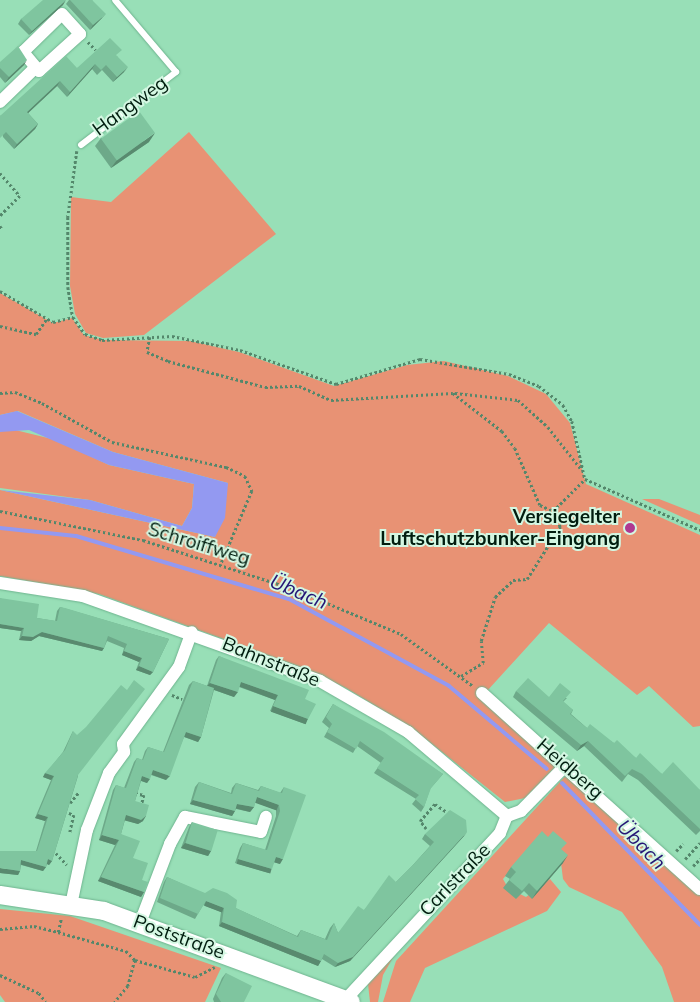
<!DOCTYPE html>
<meta charset="utf-8">
<style>
body{margin:0}
#map{position:relative;width:700px;height:1002px;overflow:hidden;background:#98dfb7;font-family:Mulish,sans-serif}
div>[style]{position:absolute}
[style*='--x']{left:calc(var(--x)*1px);top:calc(var(--y)*1px);width:calc(var(--w)*1px);rotate:calc(var(--a)*1deg)}
.green>*{inset:0;background:#e89274}
.water>*{inset:0;background:#9399f1}
.stream>*{height:4px;margin:-2px;padding:0 2px;transform-origin:2px;border-radius:2px;background:#9399f1}
.path>*{height:2.5px;margin-top:-1.25px;transform-origin:0;background:repeating-linear-gradient(90deg,#54876b 0 2.5px,transparent 0 5px)}
.roads{filter:drop-shadow(0 0 1px #6fb48f) drop-shadow(0 0 1px #6fb48f)}
.lane>*{height:6px;margin:-3px;padding:0 3px;transform-origin:3px;border-radius:3px;background:#fff}
.street>*{height:12px;margin:-6px;padding:0 6px;transform-origin:6px;border-radius:6px;background:#fff}
.secondary>*{height:18px;margin:-9px;padding:0 9px;transform-origin:9px;border-radius:9px;background:#fff}
.wall>*{inset:0;background:#6da989}
.shaded-wall>*{inset:0;background:#598a6f;transform-origin:0 0}
.building>*{inset:0;background:#7fc59f;transform-origin:0 0}
.dots>*{width:14px;height:14px;translate:-50% -50%;box-sizing:border-box;border:2px solid #d4f7e2;border-radius:50%}
span{translate:-50% -50%;white-space:nowrap;text-align:center;line-height:1.15;-webkit-text-stroke:4px #d4f7e2;paint-order:stroke}
.street-label{font-size:19px;color:#011d0f}
.poi-label{font-size:19px;color:#011d0f;font-weight:700}
.right{translate:-100% -50%;text-align:right}
.water-label{font-size:20px;color:#261676;font-style:italic}
</style>
<div id="map">
<div class="green">
<i style="clip-path:polygon(189px 132px,276px 234px,144px 335px,103px 338px,86px 333px,75px 314px,70px 286px,71px 197px,111px 202px)"></i>
<i style="clip-path:polygon(0 293px,53px 323px,72px 318px,84px 335px,103px 340px,190px 341px,239px 352px,334px 386px,407px 365px,444px 361px,508px 376px,546px 394px,570px 423px,586px 484px,700px 535px,700px 726px,693px 727px,649px 686px,637px 695px,549px 623px,487px 691px,558px 764px,525px 798px,505px 802px,413px 729px,346px 688px,298px 666px,99px 594px,0 576px,0 490px,215px 537px,228px 483px,113px 452px,18px 411px,0 415px)"></i>
<i style="clip-path:polygon(7px 428px,56px 440px,109px 465px,194px 484px,192px 508px,182px 526px,90px 500px,0 488px,0 432px)"></i>
<i style="clip-path:polygon(642px 499px,659px 499px,700px 515px,700px 525px)"></i>
<i style="clip-path:polygon(569px 772px,700px 895px,700px 1002px,674px 1002px,662px 967px,622px 912px,569px 887px,563px 879px,561px 863px,520px 859px,503px 879px,508px 888px,526px 897px,550px 879px,561px 892px,547px 911px,425px 968px,410px 1002px,383px 1002px,396px 961px)"></i>
<i style="clip-path:polygon(0 909px,70px 916px,221px 968px,205px 1002px,5px 1002px,0 995px)"></i>
<i style="clip-path:polygon(394px 956px,383px 975px,378px 1002px,370px 1002px,368px 984px)"></i>
</div>
<div class="water">
<i style="clip-path:polygon(17px 411px,113px 452px,228px 483px,225px 518px,215px 537px,0 490px,90px 500px,182px 526px,192px 508px,194px 484px,109px 465px,29px 430px,0 432px,0 415px)"></i>
</div>
<div class="stream">
<i style="--x:0;--y:528;--w:76;--a:6"></i>
<i style="--x:76;--y:536;--w:222;--a:16.5"></i>
<i style="--x:289;--y:599;--w:182;--a:28.5"></i>
<i style="--x:449;--y:686;--w:128;--a:40.3"></i>
<i style="--x:562;--y:783;--w:198;--a:45.8"></i>
</div>
<div class="path">
<i style="--x:88;--y:42;--w:11;--a:45"></i>
<i style="--x:77;--y:151;--w:67;--a:97.8"></i>
<i style="--x:68;--y:217;--w:70;--a:90"></i>
<i style="--x:68;--y:287;--w:30;--a:81"></i>
<i style="--x:73;--y:317;--w:21;--a:55"></i>
<i style="--x:85;--y:334;--w:18;--a:19"></i>
<i style="--x:102;--y:340;--w:70;--a:-3.3"></i>
<i style="--x:172;--y:336;--w:69;--a:11.6"></i>
<i style="--x:240;--y:350;--w:102;--a:19.5"></i>
<i style="--x:336;--y:384;--w:88;--a:-16.6"></i>
<i style="--x:420;--y:359;--w:90;--a:9.6"></i>
<i style="--x:509;--y:374;--w:32;--a:22"></i>
<i style="--x:539;--y:386;--w:31;--a:38"></i>
<i style="--x:563;--y:405;--w:18;--a:61"></i>
<i style="--x:572;--y:421;--w:59;--a:77.4"></i>
<i style="--x:585;--y:479;--w:126;--a:23.9"></i>
<i style="--x:0;--y:173;--w:30;--a:49"></i>
<i style="--x:20;--y:196;--w:28;--a:135"></i>
<i style="--x:0;--y:226;--w:4;--a:56"></i>
<i style="--x:0;--y:291;--w:61;--a:30.3"></i>
<i style="--x:53;--y:322;--w:21;--a:-14"></i>
<i style="--x:0;--y:326;--w:37;--a:13"></i>
<i style="--x:36;--y:334;--w:19;--a:-55"></i>
<i style="--x:150;--y:337;--w:15;--a:101"></i>
<i style="--x:147;--y:352;--w:23;--a:23"></i>
<i style="--x:168;--y:361;--w:100;--a:15"></i>
<i style="--x:265;--y:387;--w:34;--a:-2"></i>
<i style="--x:299;--y:386;--w:35;--a:24"></i>
<i style="--x:331;--y:400;--w:122;--a:-3.3"></i>
<i style="--x:453;--y:393;--w:62;--a:37.8"></i>
<i style="--x:502;--y:431;--w:21;--a:53"></i>
<i style="--x:515;--y:448;--w:62;--a:66.3"></i>
<i style="--x:540;--y:505;--w:14;--a:25"></i>
<i style="--x:0;--y:393;--w:15;--a:-4"></i>
<i style="--x:15;--y:392;--w:29;--a:22"></i>
<i style="--x:42;--y:403;--w:80;--a:29.1"></i>
<i style="--x:112;--y:442;--w:117;--a:12.4"></i>
<i style="--x:226;--y:467;--w:21;--a:25"></i>
<i style="--x:245;--y:476;--w:17;--a:65"></i>
<i style="--x:252;--y:491;--w:79;--a:113"></i>
<i style="--x:455;--y:393;--w:63;--a:6.3"></i>
<i style="--x:518;--y:400;--w:40;--a:42"></i>
<i style="--x:548;--y:427;--w:53;--a:51.8"></i>
<i style="--x:0;--y:511;--w:146;--a:11.5"></i>
<i style="--x:143;--y:540;--w:156;--a:18"></i>
<i style="--x:291;--y:588;--w:119;--a:22.7"></i>
<i style="--x:401;--y:634;--w:89;--a:35.8"></i>
<i style="--x:461;--y:676;--w:26;--a:-31"></i>
<i style="--x:483;--y:663;--w:22;--a:-95"></i>
<i style="--x:481;--y:641;--w:46;--a:-72.3"></i>
<i style="--x:495;--y:597;--w:25;--a:-43"></i>
<i style="--x:513;--y:580;--w:14;--a:-4"></i>
<i style="--x:527;--y:579;--w:62;--a:-57.6"></i>
<i style="--x:560;--y:527;--w:17;--a:-114"></i>
<i style="--x:553;--y:511;--w:45;--a:-45"></i>
<i style="--x:172;--y:695;--w:11;--a:22"></i>
<i style="--x:135;--y:793;--w:9;--a:13"></i>
<i style="--x:144;--y:795;--w:9;--a:103"></i>
<i style="--x:70;--y:803;--w:14;--a:-51"></i>
<i style="--x:69;--y:813;--w:5;--a:22"></i>
<i style="--x:74;--y:815;--w:18;--a:103"></i>
<i style="--x:426;--y:829;--w:10;--a:-127"></i>
<i style="--x:420;--y:821;--w:23;--a:-49"></i>
<i style="--x:435;--y:804;--w:18;--a:34"></i>
<i style="--x:676;--y:851;--w:10;--a:-45"></i>
<i style="--x:56;--y:853;--w:16;--a:47"></i>
<i style="--x:685;--y:859;--w:22;--a:-47"></i>
<i style="--x:693;--y:866;--w:10;--a:-45"></i>
<i style="--x:0;--y:929;--w:34;--a:-5"></i>
<i style="--x:34;--y:926;--w:25;--a:14"></i>
<i style="--x:58;--y:932;--w:13;--a:-77"></i>
<i style="--x:58;--y:932;--w:71;--a:15.6"></i>
<i style="--x:126;--y:951;--w:13;--a:45"></i>
<i style="--x:135;--y:960;--w:27;--a:105"></i>
<i style="--x:128;--y:986;--w:21;--a:129"></i>
<i style="--x:135;--y:960;--w:62;--a:15.8"></i>
<i style="--x:195;--y:977;--w:22;--a:-27"></i>
<i style="--x:0;--y:975;--w:43;--a:24.8"></i>
<i style="--x:39;--y:993;--w:11;--a:52"></i>
</div>
<div class="roads">
<div class="lane">
<i style="--x:81;--y:145;--w:120;--a:-37.5"></i>
<i style="--x:176;--y:72;--w:94;--a:-130.3"></i>
</div>
<div class="street">
<i style="--x:62;--y:14;--w:27;--a:48"></i>
<i style="--x:80;--y:34;--w:55;--a:137.9"></i>
<i style="--x:39;--y:71;--w:25;--a:-130"></i>
<i style="--x:23;--y:52;--w:54;--a:-44.3"></i>
<i style="--x:0;--y:102;--w:50;--a:-44.2"></i>
<i style="--x:0;--y:583;--w:84;--a:8.9"></i>
<i style="--x:83;--y:596;--w:252;--a:19.7"></i>
<i style="--x:320;--y:681;--w:102;--a:30.1"></i>
<i style="--x:408;--y:732;--w:130;--a:40.3"></i>
<i style="--x:482;--y:693;--w:293;--a:42"></i>
<i style="--x:71;--y:905;--w:77;--a:-78"></i>
<i style="--x:87;--y:830;--w:61;--a:-68.9"></i>
<i style="--x:109;--y:773;--w:26;--a:-54"></i>
<i style="--x:124;--y:752;--w:8;--a:-97"></i>
<i style="--x:123;--y:744;--w:95;--a:-54"></i>
<i style="--x:179;--y:667;--w:37;--a:-70"></i>
<i style="--x:140;--y:923;--w:85;--a:-69.2"></i>
<i style="--x:170;--y:844;--w:31;--a:-61"></i>
<i style="--x:185;--y:817;--w:77;--a:11.2"></i>
<i style="--x:261;--y:832;--w:16;--a:-72"></i>
<i style="--x:346;--y:999;--w:226;--a:-47.1"></i>
<i style="--x:500;--y:833;--w:18;--a:-68"></i>
<i style="--x:507;--y:816;--w:15;--a:-20"></i>
<i style="--x:521;--y:811;--w:64;--a:-45.6"></i>
</div>
<div class="secondary">
<i style="--x:0;--y:895;--w:105;--a:8.7"></i>
<i style="--x:104;--y:911;--w:263;--a:20.2"></i>
</div>
</div>
<div class="wall">
<i style="clip-path:polygon(69px 0,92px 0,102px 18px,90px 30px,66px 4px)"></i>
<i style="clip-path:polygon(63px 5px,29px 35px,18px 24px,21px 19px)"></i>
<i style="clip-path:polygon(117px 56px,124px 72px,113px 82px,102px 70px,97px 75px,92px 69px,67px 97px,57px 86px,28px 113px,38px 124px,35px 129px,14px 149px,3px 137px,0 116px,77px 68px)"></i>
<i style="clip-path:polygon(0 62px,24px 65px,5px 83px,0 77px)"></i>
<i style="clip-path:polygon(101px 138px,149px 142px,111px 168px,95px 146px)"></i>
<i style="clip-path:polygon(0 598px,37px 618px,55px 621px,57px 611px,60px 607px,169px 639px,153px 672px,150px 675px,136px 670px,139px 662px,122px 655px,124px 648px,107px 641px,104px 648px,102px 651px,39px 636px,31px 641px,19px 640px,21px 631px,0 628px)"></i>
<i style="clip-path:polygon(219px 656px,305px 699px,308px 719px,305px 724px,270px 711px,275px 700px,239px 687px,234px 697px,214px 690px,201px 737px,198px 742px,184px 737px,166px 780px,151px 775px,147px 783px,141px 781px,135px 801px,143px 821px,138px 824px,125px 820px,121px 834px,133px 858px,142px 880px,144px 892px,141px 897px,98px 881px,115px 845px,99px 840px,113px 790px,116px 785px,124px 788px,134px 762px,137px 758px,142px 760px,145px 751px,148px 747px,163px 752px,189px 685px,193px 681px,207px 686px,216px 660px)"></i>
<i style="clip-path:polygon(516px 691px,549px 697px,567px 698px,563px 702px,573px 710px,571px 714px,587px 728px,614px 743px,636px 758px,662px 774px,700px 790px,700px 831px,696px 835px,638px 780px,628px 774px,622px 782px,584px 746px,577px 751px,513px 697px)"></i>
<i style="clip-path:polygon(333px 704px,443px 774px,430px 789px,424px 807px,421px 812px,412px 804px,416px 799px,374px 773px,381px 763px,357px 746px,353px 753px,324px 737px,329px 728px,322px 722px)"></i>
<i style="clip-path:polygon(73px 731px,78px 776px,52px 861px,49px 865px,47px 864px,46px 867px,43px 871px,21px 865px,20px 871px,18px 875px,0 873px,36px 851px,45px 821px,35px 818px,51px 780px,43px 777px,63px 752px,71px 735px)"></i>
<i style="clip-path:polygon(199px 782px,231px 793px,232px 788px,236px 783px,258px 790px,261px 786px,280px 793px,284px 787px,280px 864px,274px 862px,269px 873px,235px 863px,240px 848px,243px 843px,265px 850px,276px 816px,276px 810px,255px 802px,254px 807px,250px 812px,236px 809px,232px 816px,190px 804px,195px 787px)"></i>
<i style="clip-path:polygon(192px 822px,211px 851px,208px 856px,181px 848px,189px 827px)"></i>
<i style="clip-path:polygon(425px 834px,464px 836px,350px 961px,335px 967px,322px 959px,318px 966px,219px 926px,221px 912px,203px 905px,195px 919px,157px 902px,164px 882px,167px 877px,297px 936px,301px 930px,325px 939px,330px 928px,334px 923px,338px 933px,396px 882px,412px 866px,430px 846px,422px 839px)"></i>
<i style="clip-path:polygon(562px 850px,563px 863px,532px 899px,524px 891px,516px 899px,503px 888px,510px 879px,505px 876px,511px 867px)"></i>
<i style="clip-path:polygon(226px 973px,244px 1002px,214px 1002px,213px 999px,222px 978px)"></i>
</div>
<div class="shaded-wall">
<i style="clip-path:polygon(66px 0,63px 5px,29px 35px,32px 31px)"></i>
<i style="clip-path:polygon(106px 14px,90px 30px,93px 25px)"></i>
<i style="clip-path:polygon(27px 60px,24px 65px,5px 83px,9px 77px)"></i>
<i style="clip-path:polygon(95px 64px,92px 69px,67px 97px,70px 92px)"></i>
<i style="clip-path:polygon(128px 67px,124px 72px,113px 82px,117px 77px)"></i>
<i style="clip-path:polygon(60px 81px,57px 86px,24px 117px,27px 112px)"></i>
<i style="clip-path:polygon(38px 124px,35px 129px,14px 149px,17px 144px)"></i>
<i style="clip-path:polygon(155px 133px,149px 142px,111px 168px,117px 160px)"></i>
<i style="clip-path:polygon(0 624px,24px 628px,21px 631px,0 628px)"></i>
<i style="clip-path:polygon(42px 632px,104px 648px,102px 651px,39px 636px,31px 641px,19px 640px,22px 636px)"></i>
<i style="clip-path:polygon(124px 651px,142px 658px,139px 662px,122px 655px)"></i>
<i style="clip-path:polygon(139px 666px,153px 672px,150px 675px,136px 670px)"></i>
<i style="clip-path:polygon(241px 682px,278px 695px,275px 700px,238px 686px)"></i>
<i style="clip-path:polygon(210px 683px,238px 692px,234px 697px,206px 687px)"></i>
<i style="left:273px;top:706px;width:37px;height:6px;rotate:20deg"></i>
<i style="clip-path:polygon(186px 732px,201px 737px,198px 742px,182px 736px)"></i>
<i style="clip-path:polygon(588px 741px,584px 746px,577px 751px,581px 745px)"></i>
<i style="clip-path:polygon(153px 770px,170px 776px,166px 780px,150px 774px)"></i>
<i style="clip-path:polygon(45px 773px,54px 776px,51px 780px,43px 777px)"></i>
<i style="clip-path:polygon(142px 776px,150px 779px,147px 783px,139px 780px)"></i>
<i style="left:257px;top:797px;width:23px;height:6px;rotate:20deg"></i>
<i style="clip-path:polygon(193px 800px,235px 811px,232px 816px,190px 804px)"></i>
<i style="clip-path:polygon(237px 804px,254px 807px,250px 812px,234px 808px)"></i>
<i style="clip-path:polygon(38px 814px,48px 817px,45px 821px,35px 818px)"></i>
<i style="clip-path:polygon(126px 815px,146px 816px,143px 821px,138px 824px,123px 820px)"></i>
<i style="clip-path:polygon(467px 832px,464px 836px,350px 961px,335px 967px,338px 963px)"></i>
<i style="clip-path:polygon(102px 835px,119px 840px,115px 845px,99px 840px)"></i>
<i style="clip-path:polygon(185px 843px,211px 851px,208px 856px,181px 848px)"></i>
<i style="clip-path:polygon(568px 855px,563px 863px,532px 899px,537px 891px)"></i>
<i style="clip-path:polygon(276px 857px,283px 859px,280px 864px,273px 862px)"></i>
<i style="clip-path:polygon(48px 859px,52px 861px,49px 865px,45px 863px)"></i>
<i style="left:238px;top:859px;width:35px;height:5px;rotate:16deg"></i>
<i style="clip-path:polygon(21px 860px,46px 867px,43px 871px,19px 864px)"></i>
<i style="clip-path:polygon(0 868px,20px 871px,18px 875px,0 873px)"></i>
<i style="clip-path:polygon(101px 877px,144px 892px,141px 897px,98px 881px)"></i>
<i style="left:206px;top:901px;width:19px;height:5px;rotate:21deg"></i>
<i style="clip-path:polygon(222px 922px,321px 961px,318px 966px,219px 926px)"></i>
</div>
<div class="building">
<i style="clip-path:polygon(43px 0,66px 0,32px 31px,21px 19px)"></i>
<i style="clip-path:polygon(70px 0,92px 0,106px 14px,93px 25px)"></i>
<i style="clip-path:polygon(110px 38px,122px 50px,116px 55px,128px 67px,117px 77px,106px 65px,101px 70px,95px 64px,70px 92px,60px 81px,27px 112px,38px 124px,17px 144px,6px 132px,0 138px,0 116px,66px 56px,77px 68px)"></i>
<i style="clip-path:polygon(18px 46px,27px 60px,9px 77px,0 68px,0 62px)"></i>
<i style="left:139px;top:111px;width:27px;height:47px;rotate:54deg"></i>
<i style="clip-path:polygon(0 598px,39px 604px,37px 618px,57px 621px,60px 607px,65px 608px,169px 639px,153px 672px,139px 666px,142px 658px,124px 651px,127px 644px,108px 636px,104px 648px,42px 632px,33px 637px,22px 636px,24px 628px,0 624px)"></i>
<i style="clip-path:polygon(219px 656px,309px 690px,305px 699px,316px 704px,308px 719px,273px 706px,278px 695px,241px 682px,238px 692px,210px 683px)"></i>
<i style="clip-path:polygon(528px 678px,549px 697px,560px 683px,571px 692px,563px 701px,573px 710px,570px 714px,587px 728px,590px 724px,614px 743px,617px 740px,636px 758px,640px 753px,662px 774px,673px 762px,700px 790px,700px 829px,642px 774px,632px 769px,625px 776px,588px 741px,581px 745px,516px 691px)"></i>
<i style="clip-path:polygon(134px 680px,145px 689px,78px 775px,52px 861px,48px 859px,46px 867px,21px 860px,20px 871px,0 868px,0 851px,37px 851px,48px 817px,38px 814px,54px 776px,45px 773px,65px 750px,73px 731px,77px 735px,86px 727px,121px 685px,127px 690px)"></i>
<i style="clip-path:polygon(193px 681px,214px 688px,201px 737px,186px 732px,170px 776px,153px 770px,150px 779px,142px 776px,135px 801px,149px 805px,146px 816px,141px 820px,126px 815px,121px 834px,140px 841px,133px 858px,148px 863px,142px 880px,148px 882px,144px 892px,101px 877px,119px 840px,102px 835px,116px 785px,126px 788px,137px 758px,143px 760px,148px 747px,164px 752px)"></i>
<i style="clip-path:polygon(333px 704px,384px 732px,443px 774px,431px 788px,424px 807px,415px 799px,419px 795px,377px 768px,384px 758px,360px 741px,356px 749px,327px 732px,332px 724px,326px 717px)"></i>
<i style="clip-path:polygon(199px 782px,232px 794px,236px 783px,259px 791px,261px 786px,282px 793px,284px 787px,306px 795px,283px 859px,276px 857px,272px 869px,238px 859px,243px 843px,267px 850px,280px 811px,279px 805px,257px 797px,254px 807px,237px 804px,235px 811px,193px 800px)"></i>
<i style="clip-path:polygon(450px 810px,466px 820px,467px 832px,353px 957px,338px 963px,324px 954px,321px 961px,222px 922px,224px 908px,206px 901px,198px 914px,160px 898px,167px 877px,205px 893px,213px 888px,227px 893px,237px 900px,236px 908px,298px 937px,301px 930px,327px 940px,334px 923px,338px 933px,358px 906px,364px 910px,389px 875px,396px 882px,412px 866px,434px 842px,425px 834px)"></i>
<i style="left:192px;top:822px;width:27px;height:22px;rotate:17deg"></i>
<i style="clip-path:polygon(542px 831px,548px 837px,553px 831px,567px 843px,561px 849px,568px 855px,537px 891px,529px 883px,522px 891px,509px 880px,516px 872px,511px 867px)"></i>
<i style="clip-path:polygon(226px 973px,252px 986px,244px 1002px,221px 1002px,216px 994px)"></i>
</div>
<div class="dots">
<i style="left:630px;top:528px;background:#af3991"></i>
</div>
<div class="street-label">
<span style="left:130px;top:106px;rotate:-36deg">Hangweg</span>
<span style="left:199px;top:544px;rotate:17deg">Schroiffweg</span>
<span style="left:271px;top:662px;rotate:22deg">Bahnstraße</span>
<span style="left:570px;top:769px;rotate:41deg">Heidberg</span>
<span style="left:455px;top:880px;rotate:-46deg">Carlstraße</span>
<span style="left:179px;top:937px;rotate:20deg">Poststraße</span>
</div>
<div class="poi-label">
<span class="right" style="left:620px;top:528px">Versiegelter<br>Luftschutzbunker-Eingang</span>
</div>
<div class="water-label">
<span style="left:299px;top:591px;rotate:23deg">Übach</span>
<span style="left:642px;top:844px;rotate:46deg">Übach</span>
</div>
</div>
